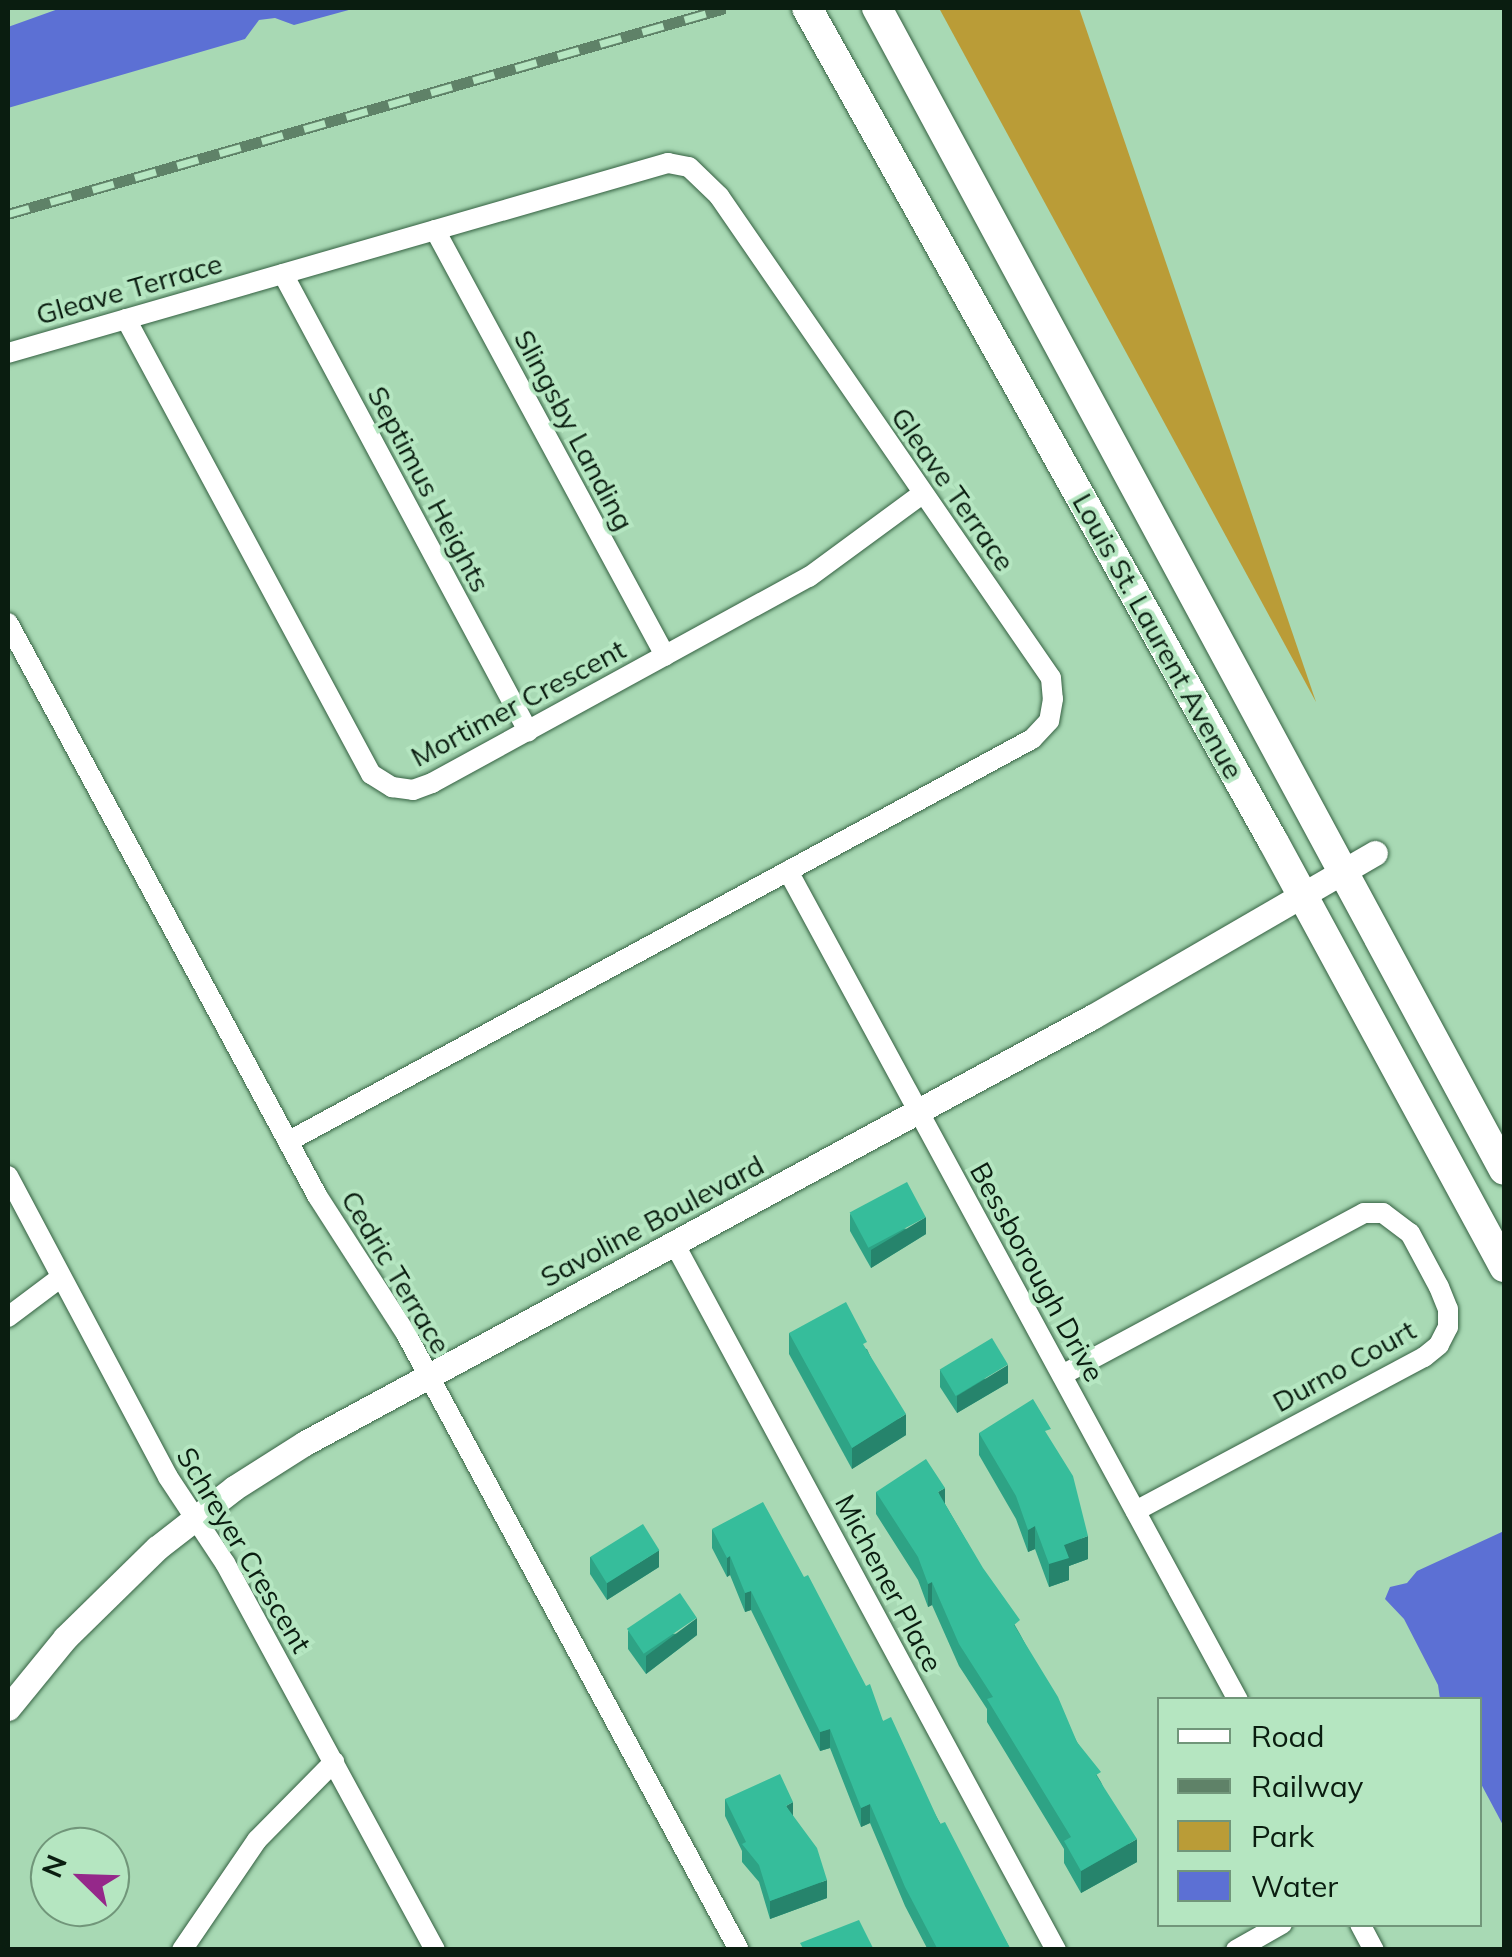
<!DOCTYPE html>
<style>
body{margin:0}
#map{position:relative;width:1512px;height:1957px;overflow:hidden;background:#a8d9b4;font-family:Mulish,sans-serif}
div>[style]{position:absolute}
[style*='--x']{left:calc(var(--x)*1px);top:calc(var(--y)*1px);width:calc(var(--w)*1px);rotate:calc(var(--a)*1deg)}
.green>*{inset:0;background:#ba9c37}
.water>*{inset:0;background:#5c70d4}
.roads{filter:drop-shadow(0 0 2px #356142) drop-shadow(0 0 2px #356142)}
.minor>*{height:20px;margin:-10px;padding:0 10px;transform-origin:10px;border-radius:10px;background:#fff}
.tertiary>*{height:25px;margin:-12.5px;padding:0 12.5px;transform-origin:12.5px;border-radius:12.5px;background:#fff}
.secondary>*{height:30px;margin:-15px;padding:0 15px;transform-origin:15px;border-radius:15px;background:#fff}
.rail>*{height:11px;margin-top:-5.5px;transform-origin:0;background:repeating-linear-gradient(90deg,#b5e6c1 0 22px,#5f8268 0 44px);box-sizing:border-box;border-block:2px solid #5f8268}
.wall>*{inset:0;background:#2ea385}
.shaded-wall>*{inset:0;background:#26846c}
.building>*{inset:0;background:#36bd9b;transform-origin:0 0}
span{translate:-50% -50%;white-space:nowrap;text-align:center;line-height:1.15;-webkit-text-stroke:8px #b5e6c1;paint-order:stroke}
.street-label{font-size:28px;color:#0a1d10}
.frame{position:absolute;inset:0;border:10px solid #0a1d10;pointer-events:none}
.legend{position:absolute;left:1157px;top:1697px;width:325px;height:230px;box-sizing:border-box;background:#b5e6c1;border:2px solid #71967a;margin:0;padding:12px 18px;list-style:none;font-size:30px;color:#0a1d10}
.legend li{display:flex;align-items:center;gap:20px;height:50px}
.legend b{width:50px;border:2px solid #71967a}
.north{position:absolute;left:30px;top:1827px;width:100px;height:100px;box-sizing:border-box;background:#b5e6c1;border:2px solid #71967a;border-radius:50%;rotate:293deg;font-size:28px;font-weight:700;line-height:40px;text-align:center;color:#0a1d10}
.north::after{content:'';display:block;margin:auto;width:35px;height:45px;background:#95288a;clip-path:polygon(50% 0,100% 100%,50% 72%,0 100%)}
</style>
<div id="map">
<div class="green">
<i style="clip-path:polygon(939px 8px,1079px 8px,1316px 702px)"></i>
</div>
<div class="water">
<i style="clip-path:polygon(61px 8px,356px 8px,294px 25px,275px 18px,259px 20px,245px 39px,8px 108px,8px 27px)"></i>
<i style="clip-path:polygon(1504px 1531px,1504px 1827px,1480px 1782px,1480px 1700px,1440px 1699px,1438px 1685px,1404px 1619px,1385px 1599px,1390px 1587px,1407px 1583px,1417px 1571px)"></i>
</div>
<div class="roads">
<div class="minor">
<i style="--x:435;--y:230;--w:484;--a:61.6"></i>
<i style="--x:283;--y:274;--w:519;--a:61.8"></i>
<i style="--x:126;--y:319;--w:517;--a:61.7"></i>
<i style="--x:371;--y:774;--w:25;--a:32"></i>
<i style="--x:392;--y:787;--w:21;--a:8"></i>
<i style="--x:413;--y:790;--w:20;--a:-20"></i>
<i style="--x:432;--y:783;--w:430;--a:-28.7"></i>
<i style="--x:809;--y:577;--w:140;--a:-36.3"></i>
<i style="--x:8;--y:353;--w:687;--a:-16.06"></i>
<i style="--x:668;--y:163;--w:21;--a:11"></i>
<i style="--x:689;--y:167;--w:42;--a:44"></i>
<i style="--x:719;--y:196;--w:585;--a:55.44"></i>
<i style="--x:1051;--y:678;--w:21;--a:85"></i>
<i style="--x:1053;--y:699;--w:22;--a:100"></i>
<i style="--x:1049;--y:721;--w:25;--a:133"></i>
<i style="--x:1032;--y:739;--w:845;--a:151.58"></i>
<i style="--x:8;--y:623;--w:652;--a:61.63"></i>
<i style="--x:318;--y:1197;--w:161;--a:57.2"></i>
<i style="--x:405;--y:1332;--w:702;--a:61.61"></i>
<i style="--x:788;--y:871;--w:943;--a:61.51"></i>
<i style="--x:8;--y:1176;--w:341;--a:62"></i>
<i style="--x:168;--y:1477;--w:103;--a:56.5"></i>
<i style="--x:225;--y:1563;--w:440;--a:61.5"></i>
<i style="--x:674;--y:1243;--w:804;--a:61.62"></i>
<i style="--x:8;--y:1317;--w:65;--a:-36.9"></i>
<i style="--x:1062;--y:1375;--w:343;--a:-28.2"></i>
<i style="--x:1364;--y:1213;--w:19;--a:0"></i>
<i style="--x:1383;--y:1213;--w:34;--a:37"></i>
<i style="--x:1410;--y:1233;--w:61;--a:61.8"></i>
<i style="--x:1439;--y:1287;--w:24;--a:68"></i>
<i style="--x:1448;--y:1309;--w:18;--a:90"></i>
<i style="--x:1448;--y:1327;--w:20;--a:117"></i>
<i style="--x:1439;--y:1345;--w:19;--a:141"></i>
<i style="--x:1424;--y:1357;--w:327;--a:151.9"></i>
<i style="--x:1360;--y:1924;--w:30;--a:62"></i>
<i style="--x:182;--y:1950;--w:133;--a:-55.7"></i>
<i style="--x:257;--y:1840;--w:110;--a:-45.4"></i>
<i style="--x:1236;--y:1950;--w:53;--a:-29.5"></i>
</div>
<div class="tertiary">
<i style="--x:8;--y:1708;--w:90;--a:-50.8"></i>
<i style="--x:65;--y:1638;--w:129;--a:-44.4"></i>
<i style="--x:157;--y:1548;--w:98;--a:-37.9"></i>
<i style="--x:234;--y:1488;--w:84;--a:-32.4"></i>
<i style="--x:305;--y:1443;--w:895;--a:-28.43"></i>
<i style="--x:1092;--y:1017;--w:327;--a:-30.1"></i>
</div>
<div class="secondary">
<i style="--x:807;--y:8;--w:954;--a:60.78"></i>
<i style="--x:1273;--y:841;--w:485;--a:61.5"></i>
<i style="--x:877;--y:8;--w:1320;--a:61.65"></i>
</div>
</div>
<div class="rail">
<i style="--x:8;--y:214;--w:746;--a:-16.03"></i>
</div>
<div class="wall">
<i style="clip-path:polygon(850px 1214px,926px 1234px,871px 1268px,850px 1231px)"></i>
<i style="clip-path:polygon(789px 1333px,867px 1349px,906px 1435px,852px 1469px,789px 1354px)"></i>
<i style="clip-path:polygon(940px 1370px,1008px 1383px,957px 1413px,940px 1387px)"></i>
<i style="clip-path:polygon(979px 1433px,1051px 1442px,1088px 1559px,1069px 1566px,1069px 1580px,1049px 1587px,1035px 1549px,1028px 1552px,1016px 1519px,979px 1455px)"></i>
<i style="clip-path:polygon(876px 1492px,945px 1504px,1020px 1634px,1077px 1742px,1101px 1782px,1137px 1862px,1081px 1893px,1064px 1863px,1064px 1849px,987px 1722px,987px 1709px,959px 1666px,932px 1605px,928px 1607px,918px 1580px,876px 1514px)"></i>
<i style="clip-path:polygon(712px 1529px,883px 1721px,1011px 1950px,928px 1950px,905px 1906px,870px 1823px,861px 1827px,830px 1748px,820px 1751px,751px 1610px,745px 1612px,730px 1575px,727px 1577px,712px 1548px)"></i>
<i style="clip-path:polygon(590px 1557px,659px 1567px,607px 1600px,590px 1574px)"></i>
<i style="clip-path:polygon(628px 1631px,697px 1635px,646px 1674px,628px 1649px)"></i>
<i style="clip-path:polygon(725px 1799px,793px 1816px,827px 1898px,770px 1919px,759px 1882px,742px 1862px,742px 1851px,725px 1816px)"></i>
</div>
<div class="shaded-wall">
<i style="clip-path:polygon(926px 1217px,926px 1234px,871px 1268px,871px 1250px)"></i>
<i style="clip-path:polygon(1008px 1365px,1008px 1383px,957px 1413px,957px 1396px)"></i>
<i style="clip-path:polygon(906px 1414px,906px 1435px,852px 1469px,852px 1448px)"></i>
<i style="clip-path:polygon(945px 1488px,945px 1510px,938px 1492px)"></i>
<i style="clip-path:polygon(1035px 1526px,1035px 1549px,1028px 1552px,1028px 1530px)"></i>
<i style="clip-path:polygon(1088px 1536px,1088px 1559px,1069px 1566px,1069px 1580px,1049px 1587px,1049px 1564px,1064px 1545px)"></i>
<i style="clip-path:polygon(659px 1550px,659px 1567px,607px 1600px,607px 1583px)"></i>
<i style="clip-path:polygon(730px 1556px,730px 1575px,727px 1577px,727px 1558px)"></i>
<i style="clip-path:polygon(932px 1582px,932px 1605px,928px 1607px,928px 1584px)"></i>
<i style="clip-path:polygon(751px 1591px,751px 1610px,745px 1612px,745px 1593px)"></i>
<i style="clip-path:polygon(697px 1618px,697px 1635px,646px 1674px,646px 1656px)"></i>
<i style="clip-path:polygon(830px 1729px,830px 1748px,820px 1751px,820px 1732px)"></i>
<i style="clip-path:polygon(793px 1802px,793px 1819px,786px 1806px)"></i>
<i style="clip-path:polygon(870px 1804px,870px 1823px,861px 1827px,861px 1808px)"></i>
<i style="clip-path:polygon(1137px 1839px,1137px 1862px,1081px 1893px,1081px 1871px)"></i>
<i style="clip-path:polygon(827px 1880px,827px 1898px,770px 1919px,770px 1901px)"></i>
</div>
<div class="building">
<i style="left:907px;top:1182px;width:40px;height:65px;rotate:62deg"></i>
<i style="clip-path:polygon(846px 1302px,867px 1342px,863px 1344px,906px 1414px,852px 1448px,789px 1333px)"></i>
<i style="left:992px;top:1338px;width:31px;height:61px;rotate:59deg"></i>
<i style="clip-path:polygon(1033px 1399px,1051px 1429px,1045px 1431px,1073px 1476px,1088px 1536px,1064px 1545px,1069px 1558px,1049px 1564px,1035px 1526px,1028px 1530px,1016px 1496px,979px 1433px)"></i>
<i style="clip-path:polygon(926px 1459px,945px 1488px,938px 1492px,983px 1568px,1020px 1620px,1014px 1625px,1058px 1697px,1077px 1742px,1101px 1772px,1096px 1775px,1137px 1839px,1081px 1871px,1064px 1841px,1071px 1837px,987px 1699px,993px 1697px,959px 1644px,932px 1582px,928px 1584px,918px 1557px,876px 1492px)"></i>
<i style="clip-path:polygon(763px 1502px,804px 1577px,808px 1575px,866px 1686px,870px 1684px,883px 1721px,891px 1717px,940px 1824px,945px 1822px,1011px 1950px,938px 1950px,905px 1887px,870px 1804px,861px 1808px,830px 1729px,820px 1732px,751px 1591px,745px 1593px,730px 1556px,727px 1558px,712px 1529px)"></i>
<i style="left:643px;top:1524px;width:31px;height:62px;rotate:58deg"></i>
<i style="left:680px;top:1593px;width:30px;height:64px;rotate:56deg"></i>
<i style="clip-path:polygon(780px 1774px,793px 1802px,786px 1806px,817px 1848px,827px 1880px,770px 1901px,759px 1865px,742px 1844px,746px 1842px,725px 1799px)"></i>
<i style="clip-path:polygon(859px 1920px,874px 1950px,804px 1950px,800px 1943px)"></i>
</div>
<div class="street-label">
<span style="left:129px;top:289px;rotate:-16deg">Gleave Terrace</span>
<span style="left:574px;top:430px;rotate:62deg">Slingsby Landing</span>
<span style="left:429px;top:489px;rotate:62deg">Septimus Heights</span>
<span style="left:953px;top:489px;rotate:55deg">Gleave Terrace</span>
<span style="left:1158px;top:636px;rotate:61deg">Louis St. Laurent Avenue</span>
<span style="left:518px;top:703px;rotate:-28deg">Mortimer Crescent</span>
<span style="left:652px;top:1221px;rotate:-28deg">Savoline Boulevard</span>
<span style="left:396px;top:1272px;rotate:59deg">Cedric Terrace</span>
<span style="left:1037px;top:1272px;rotate:61deg">Bessborough Drive</span>
<span style="left:1344px;top:1366px;rotate:-29deg">Durno Court</span>
<span style="left:244px;top:1550px;rotate:59deg">Schreyer Crescent</span>
<span style="left:889px;top:1583px;rotate:62deg">Michener Place</span>
</div>
<div class="frame"></div>
<ul class="legend">
<li><b style="height:12px;background:#fff"></b>Road</li>
<li><b style="height:12px;background:#5f8268"></b>Railway</li>
<li><b style="height:28px;background:#ba9c37"></b>Park</li>
<li><b style="height:28px;background:#5c70d4"></b>Water</li>
</ul>
<div class="north">N</div>
</div>
